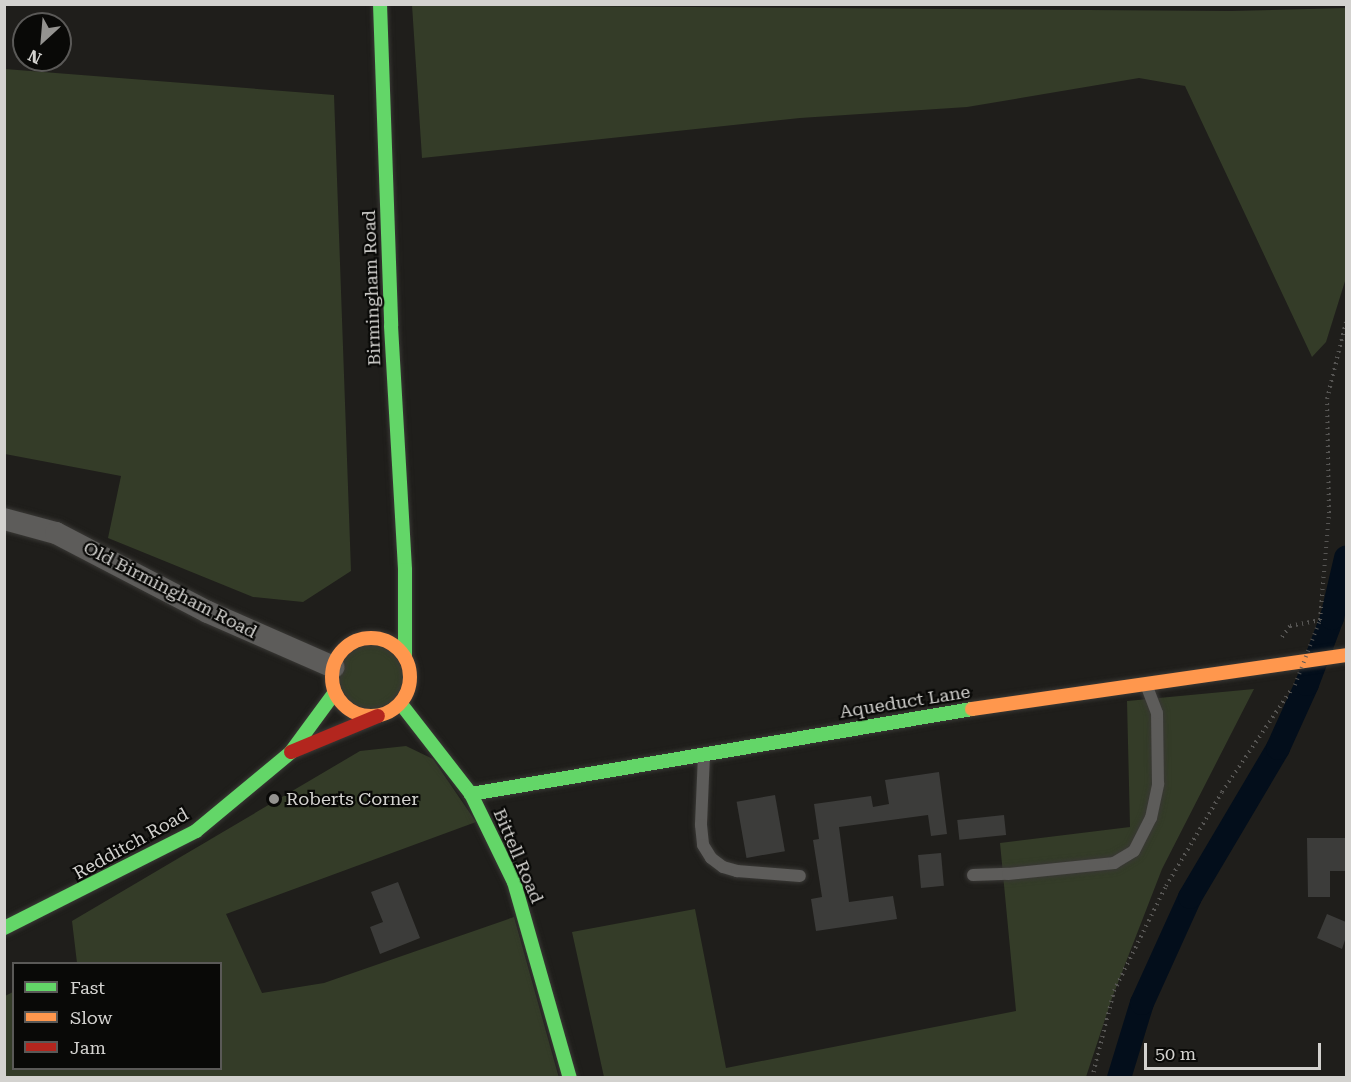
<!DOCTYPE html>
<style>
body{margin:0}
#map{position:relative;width:1351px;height:1082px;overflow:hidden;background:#1f1e1b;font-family:"Roboto Serif",serif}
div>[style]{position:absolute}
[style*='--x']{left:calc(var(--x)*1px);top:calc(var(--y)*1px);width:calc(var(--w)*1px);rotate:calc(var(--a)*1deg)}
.green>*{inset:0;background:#343c28}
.round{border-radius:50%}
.canal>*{height:24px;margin:-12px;padding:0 12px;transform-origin:12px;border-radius:12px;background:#030e1b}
.building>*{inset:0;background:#3c3c3a;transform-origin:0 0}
.path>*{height:4px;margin-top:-2px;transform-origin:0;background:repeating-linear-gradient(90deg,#565553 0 1.5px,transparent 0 6px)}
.roads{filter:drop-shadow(0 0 2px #393835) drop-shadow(0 0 2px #393835)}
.lane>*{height:12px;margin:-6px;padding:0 6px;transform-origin:6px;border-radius:6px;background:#5d5c5a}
.street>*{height:22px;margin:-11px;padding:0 11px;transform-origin:11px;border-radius:11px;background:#5d5c5a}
.fast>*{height:14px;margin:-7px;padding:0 7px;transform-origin:7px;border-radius:7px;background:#63d668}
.slow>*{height:14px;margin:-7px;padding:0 7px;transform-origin:7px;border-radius:7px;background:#ff974d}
.slow>.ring{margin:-7px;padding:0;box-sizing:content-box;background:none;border:14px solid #ff974d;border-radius:50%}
.jam>*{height:14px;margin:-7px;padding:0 7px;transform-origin:7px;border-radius:7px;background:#b3261e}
.path-bridge>*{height:4px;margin-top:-2px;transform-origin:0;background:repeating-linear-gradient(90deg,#565553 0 1.5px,transparent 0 6px)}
.dots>*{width:16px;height:16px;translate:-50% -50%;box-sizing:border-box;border:3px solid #090907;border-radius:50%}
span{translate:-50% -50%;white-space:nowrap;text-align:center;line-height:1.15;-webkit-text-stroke:4.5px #090907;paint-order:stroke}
.street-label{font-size:18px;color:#d3d2cf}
.poi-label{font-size:18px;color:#d3d2cf}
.left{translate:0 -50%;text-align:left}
.frame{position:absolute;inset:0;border:6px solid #d3d2cf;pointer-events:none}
.legend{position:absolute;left:12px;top:962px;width:210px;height:108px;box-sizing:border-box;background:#090907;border:2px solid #5a5957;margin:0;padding:8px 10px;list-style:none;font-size:18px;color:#d3d2cf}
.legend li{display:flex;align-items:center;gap:12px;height:30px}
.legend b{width:30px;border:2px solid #5a5957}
.north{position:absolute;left:12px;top:12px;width:60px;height:60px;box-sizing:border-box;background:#090907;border:2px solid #5a5957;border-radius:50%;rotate:206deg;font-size:16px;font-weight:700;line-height:24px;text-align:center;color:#d3d2cf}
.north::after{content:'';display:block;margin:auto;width:21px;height:27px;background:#949390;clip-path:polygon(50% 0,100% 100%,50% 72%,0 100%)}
.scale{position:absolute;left:1144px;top:1043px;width:177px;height:27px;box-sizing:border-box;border:3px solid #d3d2cf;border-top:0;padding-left:8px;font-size:18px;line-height:21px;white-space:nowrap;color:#d3d2cf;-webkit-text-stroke:4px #090907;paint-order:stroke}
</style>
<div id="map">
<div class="green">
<i style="clip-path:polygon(412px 5px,1231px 11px,1346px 8px,1346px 278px,1326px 342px,1312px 357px,1185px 86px,1139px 78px,967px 107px,800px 118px,422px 158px)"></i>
<i style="clip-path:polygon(5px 69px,334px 95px,351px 571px,303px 602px,253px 597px,108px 538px,121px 476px,5px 454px)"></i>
<i class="round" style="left:339px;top:645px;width:64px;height:64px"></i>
<i style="clip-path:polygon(1254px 689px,1162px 869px,1112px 998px,1086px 1077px,604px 1077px,572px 932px,695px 909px,726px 1068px,1016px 1011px,1000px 843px,1130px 827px,1127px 701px)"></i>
<i style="clip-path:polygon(406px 746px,433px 759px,476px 822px,226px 914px,262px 993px,324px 983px,514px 917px,559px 1078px,5px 1078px,5px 996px,13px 992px,14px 1068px,220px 1068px,220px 964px,77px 963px,72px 921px,360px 751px)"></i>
</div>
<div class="canal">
<i style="--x:1119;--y:1078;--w:78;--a:-73"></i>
<i style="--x:1142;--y:1003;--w:116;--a:-65.6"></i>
<i style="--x:1190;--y:897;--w:173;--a:-59.4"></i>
<i style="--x:1278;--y:748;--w:70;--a:-65.6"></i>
<i style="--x:1307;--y:684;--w:71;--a:-69.3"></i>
<i style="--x:1332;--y:618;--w:62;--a:-76.9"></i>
</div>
<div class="building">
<i style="clip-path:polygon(939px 772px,947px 834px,931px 836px,928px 815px,839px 827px,849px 902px,893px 896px,897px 919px,816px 931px,811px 899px,822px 897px,813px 840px,819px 839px,814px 804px,871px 796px,873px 807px,889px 804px,885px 780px)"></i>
<i style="left:775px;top:795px;width:57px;height:39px;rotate:80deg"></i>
<i style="left:1004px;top:815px;width:20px;height:47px;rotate:84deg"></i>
<i style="clip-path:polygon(1307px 838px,1346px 838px,1346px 871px,1330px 871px,1330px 897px,1308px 897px)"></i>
<i style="left:941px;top:853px;width:33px;height:23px;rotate:85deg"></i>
<i style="clip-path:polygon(398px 882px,420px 938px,380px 954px,370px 927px,383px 922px,371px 892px)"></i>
<i style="clip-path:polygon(1327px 914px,1346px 922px,1346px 937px,1342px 949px,1317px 938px)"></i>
</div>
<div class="path">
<i style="--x:1282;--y:637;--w:14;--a:-54"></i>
<i style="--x:1290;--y:626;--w:31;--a:-11"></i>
<i style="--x:1320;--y:620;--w:107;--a:-85.2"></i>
<i style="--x:1329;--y:513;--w:114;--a:-91"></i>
<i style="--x:1327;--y:399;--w:79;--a:-76.1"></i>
<i style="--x:1092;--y:1078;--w:90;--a:-75.8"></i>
<i style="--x:1114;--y:991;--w:117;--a:-63.7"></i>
<i style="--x:1166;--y:886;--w:109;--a:-59.2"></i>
<i style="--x:1222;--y:792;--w:123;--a:-55.9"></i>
</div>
<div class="roads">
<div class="lane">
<i style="--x:704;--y:755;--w:70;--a:92.5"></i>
<i style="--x:701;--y:825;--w:20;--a:84"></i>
<i style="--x:703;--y:845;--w:15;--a:58"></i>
<i style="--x:711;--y:858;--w:15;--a:37"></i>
<i style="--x:723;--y:867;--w:15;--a:16"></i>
<i style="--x:737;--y:871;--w:63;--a:4.5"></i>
<i style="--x:973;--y:875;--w:35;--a:-2"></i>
<i style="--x:1008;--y:874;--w:107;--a:-5.9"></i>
<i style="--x:1114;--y:863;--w:23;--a:-31"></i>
<i style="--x:1134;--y:851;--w:37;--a:-63"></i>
<i style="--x:1151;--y:818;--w:35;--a:-78"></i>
<i style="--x:1158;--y:784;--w:71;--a:-90.8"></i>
<i style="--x:1157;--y:713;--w:30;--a:-111"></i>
</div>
<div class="street">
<i style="--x:4;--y:519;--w:54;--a:15.1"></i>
<i style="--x:56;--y:533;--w:171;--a:27.5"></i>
<i style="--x:208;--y:612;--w:137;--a:23.7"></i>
</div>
<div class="fast">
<i style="--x:380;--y:4;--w:322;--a:88"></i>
<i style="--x:391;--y:326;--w:244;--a:86.7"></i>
<i style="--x:405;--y:570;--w:86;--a:90"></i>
<i style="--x:401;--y:704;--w:114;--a:52.1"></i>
<i style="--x:471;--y:794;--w:98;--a:64"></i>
<i style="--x:514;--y:882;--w:204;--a:74.1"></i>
<i style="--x:471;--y:794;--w:508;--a:-9.63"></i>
<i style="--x:4;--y:928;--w:215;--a:-26.8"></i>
<i style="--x:196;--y:831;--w:124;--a:-39.7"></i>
<i style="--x:291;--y:752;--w:74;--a:-53.7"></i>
</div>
<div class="slow">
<i class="ring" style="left:332px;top:638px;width:64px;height:64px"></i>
<i style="--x:972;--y:709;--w:378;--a:-8.2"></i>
</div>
<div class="jam">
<i style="--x:291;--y:752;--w:94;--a:-22.5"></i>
</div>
</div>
<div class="path-bridge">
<i style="--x:1295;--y:685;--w:70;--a:-69"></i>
</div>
<div class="dots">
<i style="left:274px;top:799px;background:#949390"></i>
</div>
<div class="street-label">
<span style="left:372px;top:288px;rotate:-92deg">Birmingham Road</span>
<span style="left:170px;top:590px;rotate:27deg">Old Birmingham Road</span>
<span style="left:905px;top:702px;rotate:-9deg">Aqueduct Lane</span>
<span style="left:131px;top:844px;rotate:-29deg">Redditch Road</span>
<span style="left:518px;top:856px;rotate:67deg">Bittell Road</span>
</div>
<div class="poi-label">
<span class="left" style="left:286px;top:799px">Roberts Corner</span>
</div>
<div class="frame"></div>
<ul class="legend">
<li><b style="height:8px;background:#63d668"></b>Fast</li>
<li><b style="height:8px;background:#ff974d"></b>Slow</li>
<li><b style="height:8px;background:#b3261e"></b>Jam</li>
</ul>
<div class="north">N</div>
<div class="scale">50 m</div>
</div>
